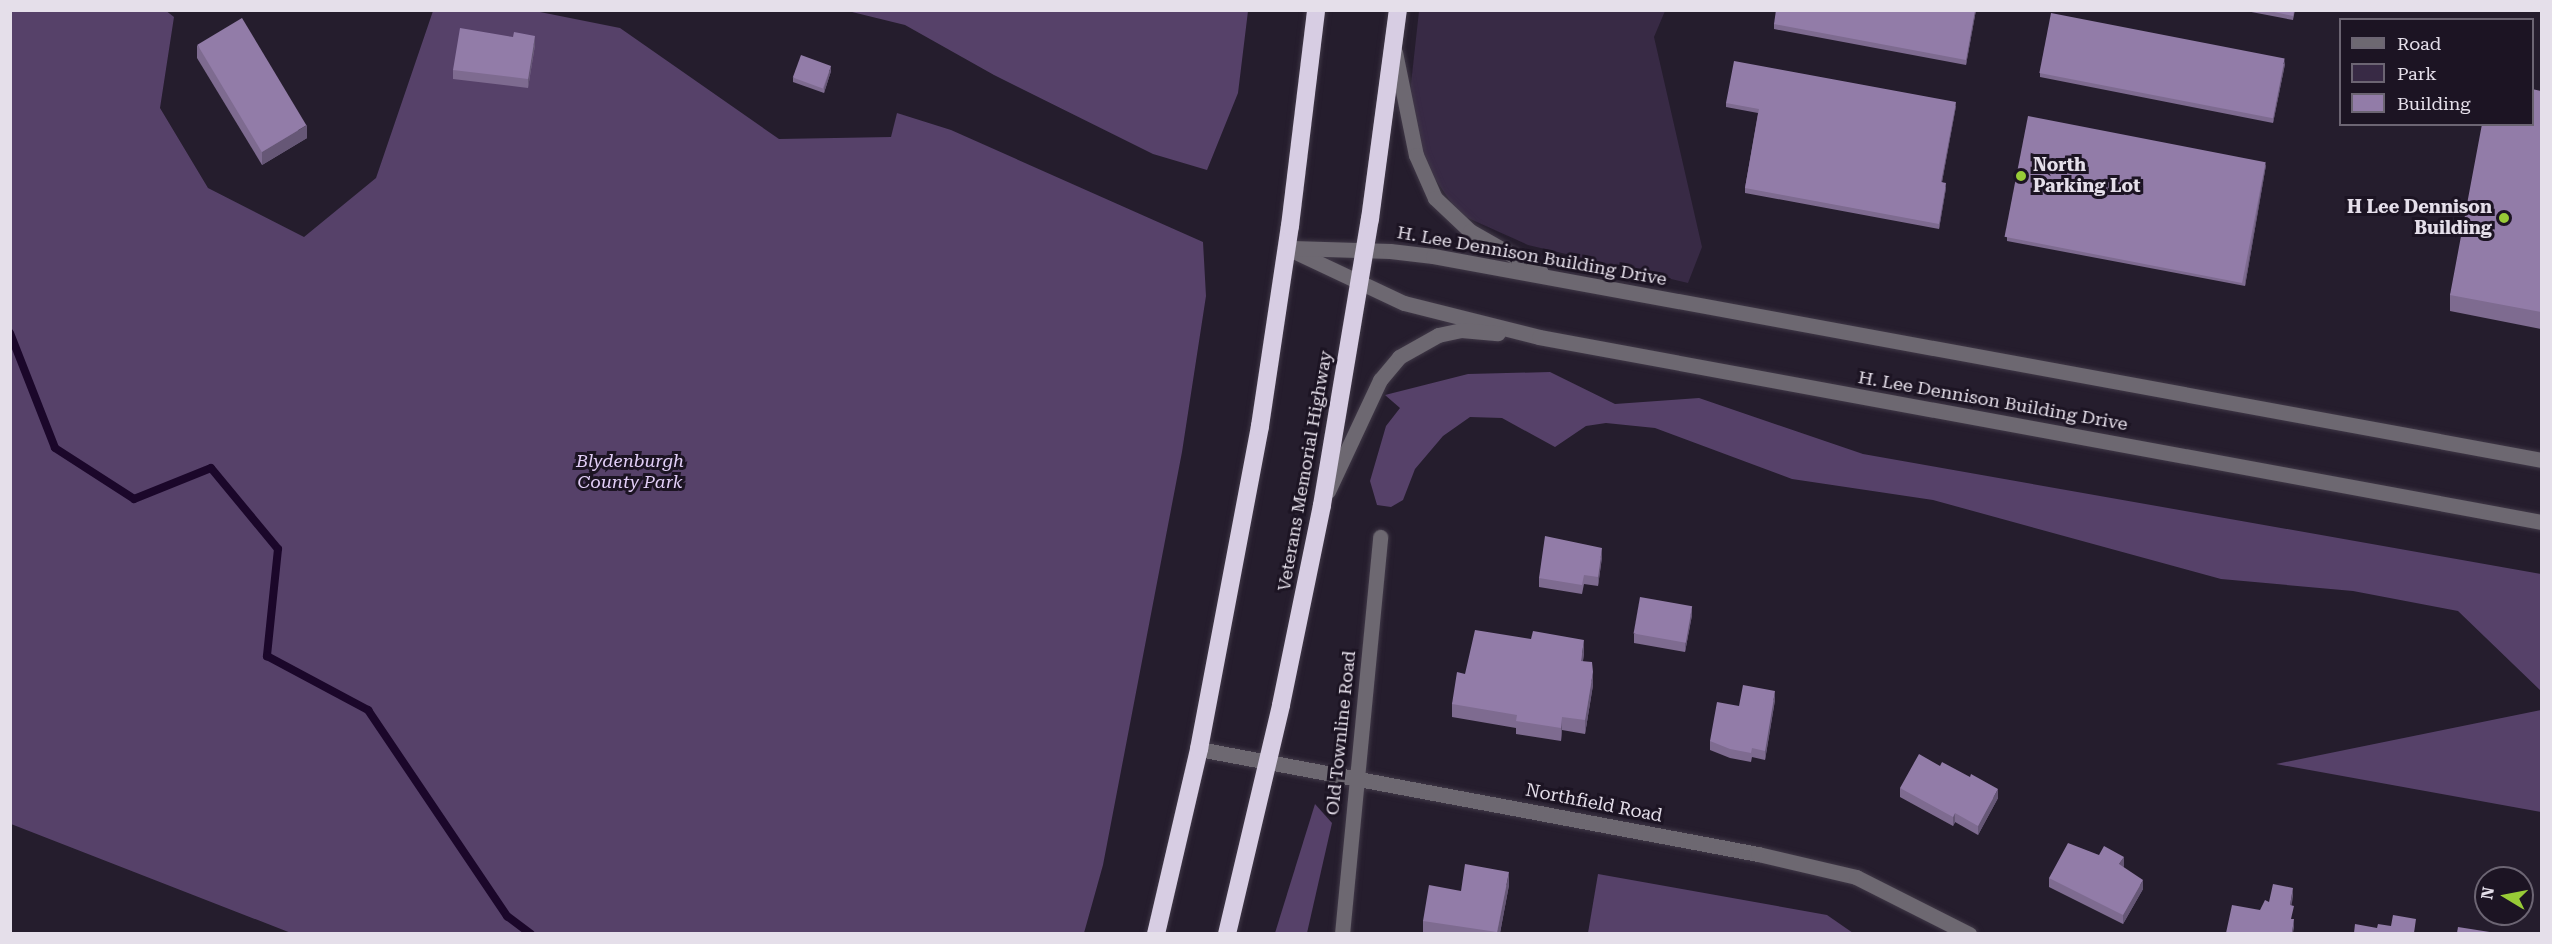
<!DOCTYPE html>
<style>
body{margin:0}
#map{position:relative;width:2552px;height:944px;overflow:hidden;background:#251d2d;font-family:"Roboto Serif",serif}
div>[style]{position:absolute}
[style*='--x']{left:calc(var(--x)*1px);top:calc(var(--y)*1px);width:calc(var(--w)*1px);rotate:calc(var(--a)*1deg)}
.green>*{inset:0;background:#382a45}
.forest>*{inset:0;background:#564169}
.stream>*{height:8px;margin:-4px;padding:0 4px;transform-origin:4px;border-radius:4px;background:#1b072a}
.roads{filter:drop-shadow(0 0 2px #403847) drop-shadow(0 0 2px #403847)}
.minor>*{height:15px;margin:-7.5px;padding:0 7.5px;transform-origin:7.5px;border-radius:7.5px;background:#6d6871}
.highway>*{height:18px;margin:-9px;padding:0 9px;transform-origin:9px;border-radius:9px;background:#d7cde3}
.wall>*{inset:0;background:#7e6b90}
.shaded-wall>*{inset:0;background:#665776}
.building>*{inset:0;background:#927ca8;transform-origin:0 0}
.dots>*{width:16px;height:16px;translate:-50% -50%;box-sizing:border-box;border:3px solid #1c1423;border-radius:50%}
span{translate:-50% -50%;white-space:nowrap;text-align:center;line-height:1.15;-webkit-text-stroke:6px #1c1423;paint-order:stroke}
.poi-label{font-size:18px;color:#e5dfea;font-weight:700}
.left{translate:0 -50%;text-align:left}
.right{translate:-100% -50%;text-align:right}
.street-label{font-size:18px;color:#e5dfea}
.park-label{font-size:18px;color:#e2cef7;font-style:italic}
.frame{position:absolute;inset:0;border:12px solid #e5dfea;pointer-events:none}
.legend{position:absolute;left:2339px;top:18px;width:195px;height:108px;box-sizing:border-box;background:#1c1423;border:2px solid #6c6573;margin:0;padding:8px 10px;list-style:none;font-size:18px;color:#e5dfea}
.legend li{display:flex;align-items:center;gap:12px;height:30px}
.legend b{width:30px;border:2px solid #6c6573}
.north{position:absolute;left:2474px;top:866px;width:60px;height:60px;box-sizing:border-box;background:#1c1423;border:2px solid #6c6573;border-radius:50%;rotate:280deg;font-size:16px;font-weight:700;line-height:24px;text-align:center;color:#e5dfea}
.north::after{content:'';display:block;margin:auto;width:21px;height:27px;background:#98cb37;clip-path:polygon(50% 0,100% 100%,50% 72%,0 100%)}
</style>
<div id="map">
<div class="green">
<i style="clip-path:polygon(1419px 11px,1665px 11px,1654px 37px,1702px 247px,1688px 283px,1528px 245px,1459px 214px,1424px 163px,1410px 93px)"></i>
</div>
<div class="forest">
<i style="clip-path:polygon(165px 10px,174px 17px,160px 108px,208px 188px,304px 237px,376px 178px,433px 11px,530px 10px,620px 28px,779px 139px,891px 137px,897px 113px,951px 130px,1203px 242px,1206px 296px,1182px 452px,1103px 865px,1084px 933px,291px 933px,11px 824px,10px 11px)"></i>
<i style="clip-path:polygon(848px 11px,1248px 11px,1238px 93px,1207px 170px,1153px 154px,994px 75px,905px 25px)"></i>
<i style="clip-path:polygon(1550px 372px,1615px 404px,1699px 398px,1863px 454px,2541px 574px,2541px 691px,2458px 611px,2353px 591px,2221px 579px,1933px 500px,1792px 479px,1655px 428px,1606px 423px,1586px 426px,1555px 447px,1502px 418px,1470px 417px,1443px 436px,1415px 469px,1403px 500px,1391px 507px,1377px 505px,1370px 481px,1386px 426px,1400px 408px,1385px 395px,1468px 374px)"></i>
<i style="clip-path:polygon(2541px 710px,2541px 812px,2276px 764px)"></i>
<i style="clip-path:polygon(1315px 804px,1332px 823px,1307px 933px,1275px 933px)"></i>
<i style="clip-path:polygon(1598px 874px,1827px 915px,1853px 933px,1588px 933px)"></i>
</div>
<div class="stream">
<i style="--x:10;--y:333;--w:123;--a:68.6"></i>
<i style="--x:55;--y:448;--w:94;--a:32.8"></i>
<i style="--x:134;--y:499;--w:83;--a:-21.9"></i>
<i style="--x:211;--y:468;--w:105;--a:50.4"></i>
<i style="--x:278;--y:549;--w:108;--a:95.9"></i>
<i style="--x:267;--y:656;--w:115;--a:28.1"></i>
<i style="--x:368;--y:710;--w:249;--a:56"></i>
<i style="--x:507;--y:916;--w:30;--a:37"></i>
</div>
<div class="roads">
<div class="minor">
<i style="--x:1395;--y:52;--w:105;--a:78.5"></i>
<i style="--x:1416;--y:155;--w:47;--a:66.2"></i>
<i style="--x:1435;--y:198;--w:48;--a:43.3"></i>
<i style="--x:1470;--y:231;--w:81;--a:29.7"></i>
<i style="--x:1287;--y:248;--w:129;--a:25.2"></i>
<i style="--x:1404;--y:303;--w:139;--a:14.1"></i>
<i style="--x:1539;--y:337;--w:1020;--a:10.45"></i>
<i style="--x:1292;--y:248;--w:98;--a:1.8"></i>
<i style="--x:1390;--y:251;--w:43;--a:6.6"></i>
<i style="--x:1433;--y:256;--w:1128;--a:10.42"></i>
<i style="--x:1328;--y:491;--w:123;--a:-64.9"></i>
<i style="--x:1380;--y:380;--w:30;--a:-50"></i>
<i style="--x:1399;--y:357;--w:45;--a:-29.4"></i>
<i style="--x:1438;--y:335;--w:24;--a:-12"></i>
<i style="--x:1461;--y:330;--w:37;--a:5"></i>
<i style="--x:1199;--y:749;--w:569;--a:10.64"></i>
<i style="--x:1758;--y:854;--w:101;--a:13.2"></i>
<i style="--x:1856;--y:877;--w:127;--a:26.8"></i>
<i style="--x:1342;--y:934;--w:399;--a:-84.5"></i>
</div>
<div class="highway">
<i style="--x:1156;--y:934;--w:190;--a:-76.9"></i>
<i style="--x:1199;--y:749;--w:329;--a:-79.3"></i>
<i style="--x:1260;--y:426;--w:202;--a:-81.5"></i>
<i style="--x:1290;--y:226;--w:218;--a:-83.1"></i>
<i style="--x:1227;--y:934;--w:235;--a:-76.7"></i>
<i style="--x:1281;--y:705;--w:204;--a:-78.4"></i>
<i style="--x:1322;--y:505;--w:290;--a:-80.5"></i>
<i style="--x:1370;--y:219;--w:211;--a:-82.4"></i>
</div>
</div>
<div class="wall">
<i style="clip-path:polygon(1976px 10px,1966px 65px,1774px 29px,1774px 24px)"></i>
<i style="clip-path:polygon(2241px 10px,2295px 10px,2293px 20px)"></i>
<i style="clip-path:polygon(197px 45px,307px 138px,262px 165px,197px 58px)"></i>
<i style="clip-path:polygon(535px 45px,528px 88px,453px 79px,453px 70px)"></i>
<i style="clip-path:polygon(2285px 64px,2273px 123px,2040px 77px,2040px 73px)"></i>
<i style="clip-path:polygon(831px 71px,824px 93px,793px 82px,793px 78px)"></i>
<i style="clip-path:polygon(2541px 91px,2541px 329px,2450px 311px,2450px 295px)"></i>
<i style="clip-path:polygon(1726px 103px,1956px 106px,1942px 182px,1946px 188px,1939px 229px,1745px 193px,1745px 188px,1758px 113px,1726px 107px)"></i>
<i style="clip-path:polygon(2266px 165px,2245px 286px,2007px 241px,2007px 237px)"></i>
<i style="clip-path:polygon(1602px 557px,1598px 586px,1584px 584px,1582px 594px,1539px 587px,1539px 578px)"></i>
<i style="clip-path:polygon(1692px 615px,1685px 652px,1634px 643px,1634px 634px)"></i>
<i style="clip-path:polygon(1584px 653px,1583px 661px,1593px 685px,1585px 734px,1562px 730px,1561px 741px,1516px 734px,1516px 728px,1452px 717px,1452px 704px,1465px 674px)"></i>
<i style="clip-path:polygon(1775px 700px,1765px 760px,1752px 757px,1751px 762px,1730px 758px,1710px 750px,1710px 741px,1739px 706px)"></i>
<i style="clip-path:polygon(1900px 788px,1998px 798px,1978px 835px,1955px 822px,1953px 826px,1900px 797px)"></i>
<i style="clip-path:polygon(2124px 866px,2123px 867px,2143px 889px,2123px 924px,2049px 887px,2049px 878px)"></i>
<i style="clip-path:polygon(1509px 885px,1500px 933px,1423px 933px,1423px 921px,1461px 891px)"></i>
</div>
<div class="shaded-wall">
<i style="clip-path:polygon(1975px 10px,1976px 10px,1966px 65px,1966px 60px)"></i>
<i style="clip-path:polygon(535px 36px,535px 45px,528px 88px,528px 79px)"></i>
<i style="clip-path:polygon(2285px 59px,2285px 64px,2273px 123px,2273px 119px)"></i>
<i style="clip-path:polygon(831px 66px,831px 71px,824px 93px,824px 88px)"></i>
<i style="clip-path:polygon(1956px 102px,1956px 106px,1941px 187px,1941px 182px)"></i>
<i style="clip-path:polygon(307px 125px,307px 138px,262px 165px,262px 152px)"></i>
<i style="clip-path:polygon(2266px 161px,2266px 165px,2245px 286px,2245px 281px)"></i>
<i style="clip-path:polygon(1946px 183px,1946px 188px,1939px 229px,1939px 224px)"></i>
<i style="clip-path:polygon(1602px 548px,1602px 557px,1598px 586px,1598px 577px)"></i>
<i style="clip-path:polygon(1692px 606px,1692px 615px,1685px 652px,1685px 643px)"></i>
<i style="clip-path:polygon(1584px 640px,1584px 653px,1581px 674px,1581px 661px)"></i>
<i style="clip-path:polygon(1593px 672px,1593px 685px,1585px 734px,1585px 720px)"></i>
<i style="clip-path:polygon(1775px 691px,1775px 700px,1765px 760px,1765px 751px)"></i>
<i style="clip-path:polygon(1562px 717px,1562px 730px,1561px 741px,1561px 728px)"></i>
<i style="clip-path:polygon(1998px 789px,1998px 798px,1978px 835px,1978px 826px)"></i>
<i style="clip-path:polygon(1955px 813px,1955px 822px,1953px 826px,1953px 817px)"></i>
<i style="clip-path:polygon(2124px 857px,2124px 866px,2119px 873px,2119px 864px)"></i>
<i style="clip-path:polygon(1509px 872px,1509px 885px,1500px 933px,1497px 933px)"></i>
<i style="clip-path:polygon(2143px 880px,2143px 889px,2123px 924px,2123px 915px)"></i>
<i style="clip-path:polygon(2293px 888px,2293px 897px,2290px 914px,2290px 905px)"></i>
<i style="clip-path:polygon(2294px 919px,2294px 928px,2293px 933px,2292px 933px)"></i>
</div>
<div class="building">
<i style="clip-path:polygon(1776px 10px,1975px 10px,1966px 60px,1774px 24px)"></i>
<i style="clip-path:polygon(2265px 10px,2294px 10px,2293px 16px)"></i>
<i style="left:2051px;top:13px;width:238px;height:61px;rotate:11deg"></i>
<i style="left:242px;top:18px;width:125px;height:52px;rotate:59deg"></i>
<i style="clip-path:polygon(460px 28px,513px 37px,514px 32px,535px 36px,528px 79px,453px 70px)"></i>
<i style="left:801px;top:55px;width:32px;height:24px;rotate:20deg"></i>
<i style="clip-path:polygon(1734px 61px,1956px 102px,1941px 182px,1946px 183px,1939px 224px,1745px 188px,1759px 109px,1726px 103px)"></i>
<i style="clip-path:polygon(2532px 89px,2541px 91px,2541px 312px,2450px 295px,2482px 124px,2532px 124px)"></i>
<i style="left:2028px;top:116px;width:242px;height:123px;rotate:11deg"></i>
<i style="clip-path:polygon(1545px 536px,1602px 548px,1598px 577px,1584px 575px,1582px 585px,1539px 578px)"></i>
<i style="left:1640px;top:597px;width:53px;height:37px;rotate:10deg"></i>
<i style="clip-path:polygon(1475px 630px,1531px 639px,1533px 631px,1584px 640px,1581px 661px,1592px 662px,1593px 672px,1585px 720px,1562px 717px,1561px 728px,1516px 721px,1517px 715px,1452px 704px,1457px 672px,1465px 674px)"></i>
<i style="clip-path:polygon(1743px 685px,1775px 691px,1765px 751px,1752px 748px,1751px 753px,1730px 749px,1710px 741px,1717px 702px,1739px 706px)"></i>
<i style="clip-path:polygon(1919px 754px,1940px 766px,1942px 762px,1970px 777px,1971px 774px,1998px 789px,1978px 826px,1955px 813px,1953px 817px,1900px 788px)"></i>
<i style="clip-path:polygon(2068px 843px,2099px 855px,2104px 846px,2124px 857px,2119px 864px,2143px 880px,2123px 915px,2049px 878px)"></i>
<i style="clip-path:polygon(1465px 864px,1509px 872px,1497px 932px,1423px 921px,1429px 885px,1461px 891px)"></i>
<i style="clip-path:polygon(2273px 884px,2293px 888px,2290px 905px,2294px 906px,2291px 919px,2294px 919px,2292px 933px,2226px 933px,2232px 905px,2260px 910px,2265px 900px,2269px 902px)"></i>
<i style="clip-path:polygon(2393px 915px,2416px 919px,2414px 933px,2354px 933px,2355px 924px,2377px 928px,2378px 924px,2391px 926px)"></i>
<i style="clip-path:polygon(2458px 927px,2496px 933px,2457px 933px)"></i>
</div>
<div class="dots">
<i style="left:2021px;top:176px;background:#98cb37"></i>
<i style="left:2504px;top:218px;background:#98cb37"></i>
</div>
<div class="poi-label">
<span class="left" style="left:2033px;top:176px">North<br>Parking Lot</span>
<span class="right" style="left:2492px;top:218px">H Lee Dennison<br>Building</span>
</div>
<div class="street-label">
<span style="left:1532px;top:256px;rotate:10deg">H. Lee Dennison Building Drive</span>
<span style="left:1993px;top:401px;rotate:10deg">H. Lee Dennison Building Drive</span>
<span style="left:1305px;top:471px;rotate:-80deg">Veterans Memorial Highway</span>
<span style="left:1341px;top:733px;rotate:-84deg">Old Townline Road</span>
<span style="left:1594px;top:803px;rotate:11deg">Northfield Road</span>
</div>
<div class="park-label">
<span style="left:630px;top:472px">Blydenburgh<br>County Park</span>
</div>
<div class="frame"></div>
<ul class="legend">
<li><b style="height:8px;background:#6d6871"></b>Road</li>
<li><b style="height:16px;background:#382a45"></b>Park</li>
<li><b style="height:16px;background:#927ca8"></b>Building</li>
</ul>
<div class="north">N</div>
</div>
